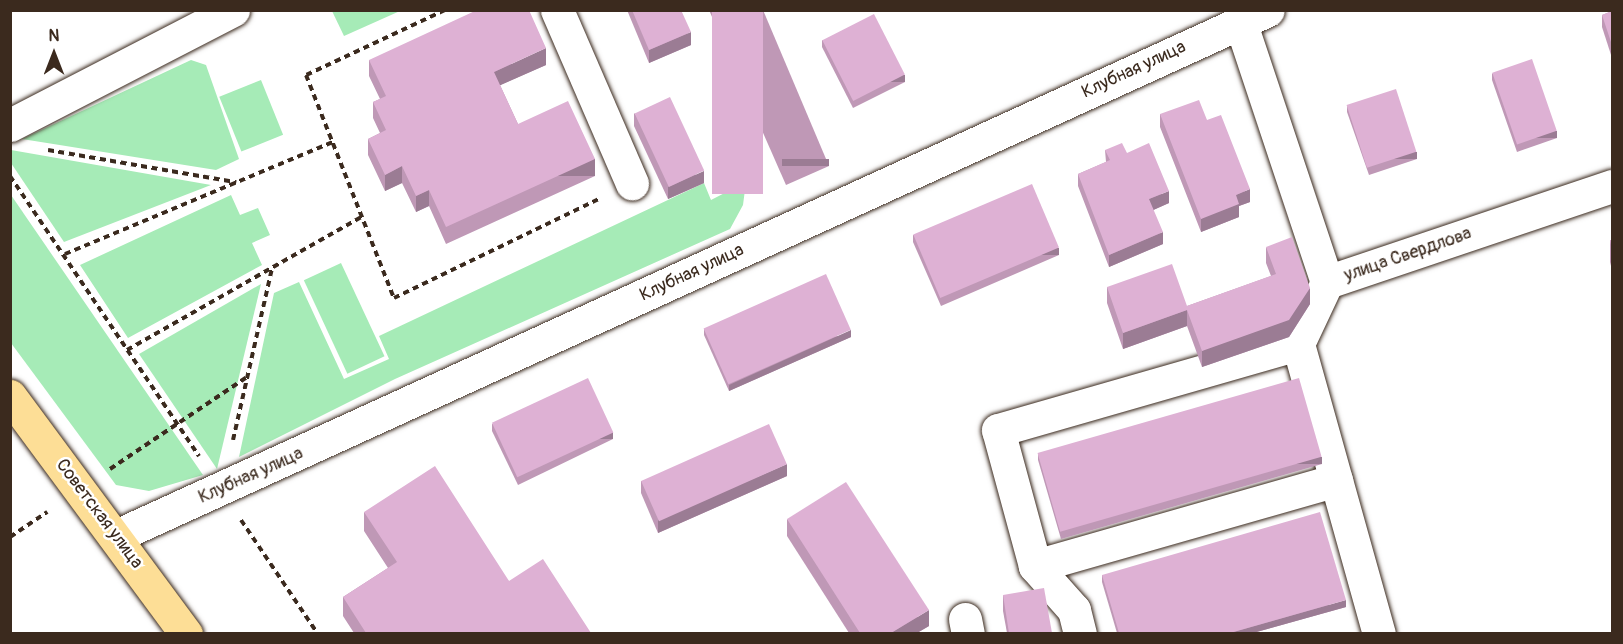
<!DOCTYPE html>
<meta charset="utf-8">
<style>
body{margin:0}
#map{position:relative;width:1623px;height:644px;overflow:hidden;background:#fff;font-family:Pangolin,sans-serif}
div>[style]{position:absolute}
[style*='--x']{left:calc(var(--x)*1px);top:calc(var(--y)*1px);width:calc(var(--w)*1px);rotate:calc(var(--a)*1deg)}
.green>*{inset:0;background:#a6ebb7;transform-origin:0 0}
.path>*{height:4px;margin-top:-2px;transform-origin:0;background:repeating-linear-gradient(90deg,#3b2a1e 0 6px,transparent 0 10.5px)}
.roads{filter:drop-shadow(0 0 2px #3b2a1e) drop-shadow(0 0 2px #3b2a1e)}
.minor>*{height:33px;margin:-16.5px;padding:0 16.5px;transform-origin:16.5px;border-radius:16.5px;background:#fff}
.major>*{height:33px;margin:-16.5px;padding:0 16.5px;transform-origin:16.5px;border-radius:16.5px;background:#fdde96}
.wall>*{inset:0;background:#bf98b6}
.shaded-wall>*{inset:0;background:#9b7c94;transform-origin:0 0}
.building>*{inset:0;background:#deb1d4;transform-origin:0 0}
span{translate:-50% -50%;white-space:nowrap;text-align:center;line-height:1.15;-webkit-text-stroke:5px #fff;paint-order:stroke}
.street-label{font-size:18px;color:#3b2a1e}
.frame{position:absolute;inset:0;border:12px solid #3b2a1e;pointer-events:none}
.north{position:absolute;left:24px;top:24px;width:60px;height:60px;-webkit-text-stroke:4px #fff;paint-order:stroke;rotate:0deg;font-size:16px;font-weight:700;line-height:24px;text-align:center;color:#3b2a1e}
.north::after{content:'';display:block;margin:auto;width:21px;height:27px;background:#3b2a1e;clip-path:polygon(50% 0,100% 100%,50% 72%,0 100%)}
</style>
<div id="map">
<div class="green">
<i style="clip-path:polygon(332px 11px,400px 11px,344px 36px)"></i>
<i style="clip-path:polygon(191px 60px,206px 65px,239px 159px,216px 170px,22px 139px)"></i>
<i style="left:261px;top:80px;width:59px;height:45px;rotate:68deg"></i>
<i style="clip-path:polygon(11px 150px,211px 185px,64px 242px,11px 163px)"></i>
<i style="clip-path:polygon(746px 182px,743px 205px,730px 229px,395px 379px,239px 457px,274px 293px,299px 282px,344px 379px,389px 359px,379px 336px,704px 183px,711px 200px)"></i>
<i style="clip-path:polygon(11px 195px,203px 475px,149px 491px,116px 485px,11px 343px)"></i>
<i style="clip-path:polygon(231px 195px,240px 215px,258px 208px,270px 235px,252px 243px,262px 265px,128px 338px,80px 265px)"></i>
<i style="left:341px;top:263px;width:103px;height:41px;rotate:65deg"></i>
<i style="clip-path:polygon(261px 284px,217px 469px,139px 354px)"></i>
</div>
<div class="path">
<i style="--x:445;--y:10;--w:153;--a:154.9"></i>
<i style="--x:306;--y:75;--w:240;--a:68.5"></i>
<i style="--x:394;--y:298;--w:228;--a:-25.8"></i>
<i style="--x:48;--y:150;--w:191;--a:9.7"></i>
<i style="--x:10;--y:176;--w:338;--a:56"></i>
<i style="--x:65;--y:254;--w:290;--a:-22.7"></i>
<i style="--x:127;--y:350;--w:271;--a:-29.6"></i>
<i style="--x:233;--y:440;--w:175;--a:-77.2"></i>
<i style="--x:110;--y:469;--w:165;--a:-33.9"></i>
<i style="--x:241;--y:520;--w:138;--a:56"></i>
<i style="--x:10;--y:537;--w:45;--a:-34"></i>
</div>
<div class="roads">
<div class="minor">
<i style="--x:557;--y:10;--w:189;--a:66.6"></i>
<i style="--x:1240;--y:21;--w:275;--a:71.6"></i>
<i style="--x:1327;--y:282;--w:301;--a:-18.6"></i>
<i style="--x:10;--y:125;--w:251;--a:-27.3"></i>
<i style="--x:1327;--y:282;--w:68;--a:115.1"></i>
<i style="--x:1298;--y:344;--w:301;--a:74.4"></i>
<i style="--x:116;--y:536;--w:1266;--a:-24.54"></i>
<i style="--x:1035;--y:566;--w:313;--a:-15.9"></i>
<i style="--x:965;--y:619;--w:15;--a:79"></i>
<i style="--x:1080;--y:634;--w:25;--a:-104"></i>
<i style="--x:1074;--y:610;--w:59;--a:-131.6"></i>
<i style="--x:1035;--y:566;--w:141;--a:-105.2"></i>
<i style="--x:998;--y:430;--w:312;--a:-16"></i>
</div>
<div class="major">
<i style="--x:10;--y:396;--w:296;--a:53.5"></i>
</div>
</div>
<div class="wall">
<i style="clip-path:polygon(627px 10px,681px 10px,691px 45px,649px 63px)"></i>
<i style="clip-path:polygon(709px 10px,763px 10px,829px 166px,786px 185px)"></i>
<i style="clip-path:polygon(1612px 11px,1612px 58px,1602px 27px,1602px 15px)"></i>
<i style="clip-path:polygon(822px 40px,905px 82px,853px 108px,822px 47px)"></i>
<i style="clip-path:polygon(369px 60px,546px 65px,500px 85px,518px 124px,595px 176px,446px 244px,429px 206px,416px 212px,402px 183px,385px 191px,368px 155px,368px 139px,380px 133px,373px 118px,373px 102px,380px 99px,369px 76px)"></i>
<i style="clip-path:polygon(1492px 73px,1557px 138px,1517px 152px,1492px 80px)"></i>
<i style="clip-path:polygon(1347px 106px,1417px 159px,1369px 175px,1347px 112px)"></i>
<i style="clip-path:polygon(634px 113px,704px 183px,668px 199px,634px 126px)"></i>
<i style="clip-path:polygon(1160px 114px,1207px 120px,1250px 202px,1239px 206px,1239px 217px,1201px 232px,1160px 127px)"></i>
<i style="clip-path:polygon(1105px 150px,1127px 153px,1169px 203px,1153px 210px,1163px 244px,1109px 267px,1078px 186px,1078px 174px,1106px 162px)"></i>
<i style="clip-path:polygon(913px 235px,1059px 255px,941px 306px,913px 242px)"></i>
<i style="clip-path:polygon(1610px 240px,1612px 240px,1612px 270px,1610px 262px)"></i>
<i style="clip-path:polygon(1266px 247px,1310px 304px,1289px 337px,1202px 367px,1187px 326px,1123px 349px,1107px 303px,1107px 287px,1187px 306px,1271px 276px,1266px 263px)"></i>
<i style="clip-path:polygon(704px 329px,851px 337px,729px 391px,704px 335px)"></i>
<i style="clip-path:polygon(492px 424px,613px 439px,518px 485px,492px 431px)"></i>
<i style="clip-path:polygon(1038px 454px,1322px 464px,1061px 539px,1038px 460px)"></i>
<i style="clip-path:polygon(787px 476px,658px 533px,641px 493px,641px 481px)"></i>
<i style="clip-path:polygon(364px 512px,509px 581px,591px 633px,354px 633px,343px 616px,343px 597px,388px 568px,364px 531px)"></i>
<i style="clip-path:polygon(787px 519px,929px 626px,917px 633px,849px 633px,787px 536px)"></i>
<i style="clip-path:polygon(1102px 575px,1346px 607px,1253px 633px,1117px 633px,1102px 582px)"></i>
<i style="clip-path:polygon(1003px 595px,1052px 633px,1007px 633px,1003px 611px)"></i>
</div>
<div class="shaded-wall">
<i style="clip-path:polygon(691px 32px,691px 45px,649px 63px,649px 50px)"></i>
<i style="clip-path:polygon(546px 48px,546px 65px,494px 88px,494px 72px)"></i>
<i style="left:905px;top:75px;width:7px;height:58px;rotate:90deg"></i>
<i style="left:1557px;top:131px;width:7px;height:42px;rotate:90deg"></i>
<i style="left:1417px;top:152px;width:7px;height:51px;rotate:90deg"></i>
<i style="left:595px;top:159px;width:17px;height:164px;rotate:90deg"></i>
<i style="left:829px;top:159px;width:7px;height:47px;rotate:90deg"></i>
<i style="clip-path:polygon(402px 166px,402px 183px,385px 191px,385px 175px)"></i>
<i style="clip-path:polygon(704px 171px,704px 183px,668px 199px,668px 187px)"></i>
<i style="clip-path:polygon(1250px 189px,1250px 202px,1239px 206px,1239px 217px,1201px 232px,1201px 219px,1236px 195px)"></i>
<i style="clip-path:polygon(429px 190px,429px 206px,416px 212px,416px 196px)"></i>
<i style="clip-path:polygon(1169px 191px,1169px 203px,1149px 212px,1149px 199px)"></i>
<i style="clip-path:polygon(1163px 232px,1163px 244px,1109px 267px,1109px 255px)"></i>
<i style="left:1059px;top:248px;width:7px;height:129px;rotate:90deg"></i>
<i style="clip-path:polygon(1310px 288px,1310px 304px,1289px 337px,1202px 367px,1202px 351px)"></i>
<i style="clip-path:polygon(1187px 310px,1187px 326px,1123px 349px,1123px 333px)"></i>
<i style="clip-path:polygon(851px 330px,851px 337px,729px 391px,729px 385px)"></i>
<i style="left:613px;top:432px;width:7px;height:106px;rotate:90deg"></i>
<i style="left:1322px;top:457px;width:7px;height:272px;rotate:90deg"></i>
<i style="clip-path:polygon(787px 464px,787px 476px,658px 533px,658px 520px)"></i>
<i style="clip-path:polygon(1346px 600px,1346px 607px,1253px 633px,1230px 633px)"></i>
<i style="clip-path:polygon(929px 610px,929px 626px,917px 633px,891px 633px)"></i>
</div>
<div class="building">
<i style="clip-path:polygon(477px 10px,529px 10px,546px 48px,494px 72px,518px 124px,568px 101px,595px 159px,446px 227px,429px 190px,416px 196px,402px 166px,385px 175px,368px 139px,386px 130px,373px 102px,386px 96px,369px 60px)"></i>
<i style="clip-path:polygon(632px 10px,681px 10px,691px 32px,649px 50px)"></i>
<i style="left:712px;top:10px;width:51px;height:184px"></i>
<i style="clip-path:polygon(1612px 11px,1612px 45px,1602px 15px)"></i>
<i style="left:874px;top:14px;width:68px;height:58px;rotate:63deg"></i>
<i style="left:1532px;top:59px;width:76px;height:42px;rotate:71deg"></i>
<i style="left:1396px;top:89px;width:66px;height:52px;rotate:72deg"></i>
<i style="left:670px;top:97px;width:81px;height:39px;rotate:65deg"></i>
<i style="clip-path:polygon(1199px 100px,1207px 120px,1221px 115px,1250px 189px,1236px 195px,1239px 204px,1201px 219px,1160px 114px)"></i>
<i style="clip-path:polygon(1122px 143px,1127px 153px,1149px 143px,1169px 191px,1149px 199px,1163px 232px,1109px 255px,1078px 174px,1110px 160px,1105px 150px)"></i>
<i style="left:1032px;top:184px;width:69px;height:129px;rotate:67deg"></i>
<i style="clip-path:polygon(1292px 237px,1310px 288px,1289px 320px,1202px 351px,1187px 310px,1123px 333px,1107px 287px,1172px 264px,1187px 306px,1276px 274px,1266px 247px)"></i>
<i style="clip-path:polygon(1610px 240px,1612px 240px,1612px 249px)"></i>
<i style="left:826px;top:274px;width:61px;height:134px;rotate:66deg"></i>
<i style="left:588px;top:378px;width:60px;height:106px;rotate:65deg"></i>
<i style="left:1299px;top:378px;width:82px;height:272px;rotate:74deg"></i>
<i style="left:769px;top:424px;width:44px;height:140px;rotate:66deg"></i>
<i style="clip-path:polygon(435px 466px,509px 581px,543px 559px,591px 633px,366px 633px,343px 597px,397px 562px,364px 512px)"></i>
<i style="clip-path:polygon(846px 482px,929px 610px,891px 633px,860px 633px,787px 519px)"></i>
<i style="clip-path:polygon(1320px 512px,1346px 600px,1230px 633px,1119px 633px,1102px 575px)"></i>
<i style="clip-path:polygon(1044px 588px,1052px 633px,1009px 633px,1003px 595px)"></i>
</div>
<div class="street-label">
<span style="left:1134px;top:70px;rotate:-25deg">Клубная улица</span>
<span style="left:1408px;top:255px;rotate:-19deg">улица Свердлова</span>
<span style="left:692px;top:273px;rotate:-25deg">Клубная улица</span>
<span style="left:251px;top:476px;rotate:-24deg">Клубная улица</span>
<span style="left:99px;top:514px;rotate:53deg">Советская улица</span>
</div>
<div class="frame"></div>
<div class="north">N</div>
</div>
